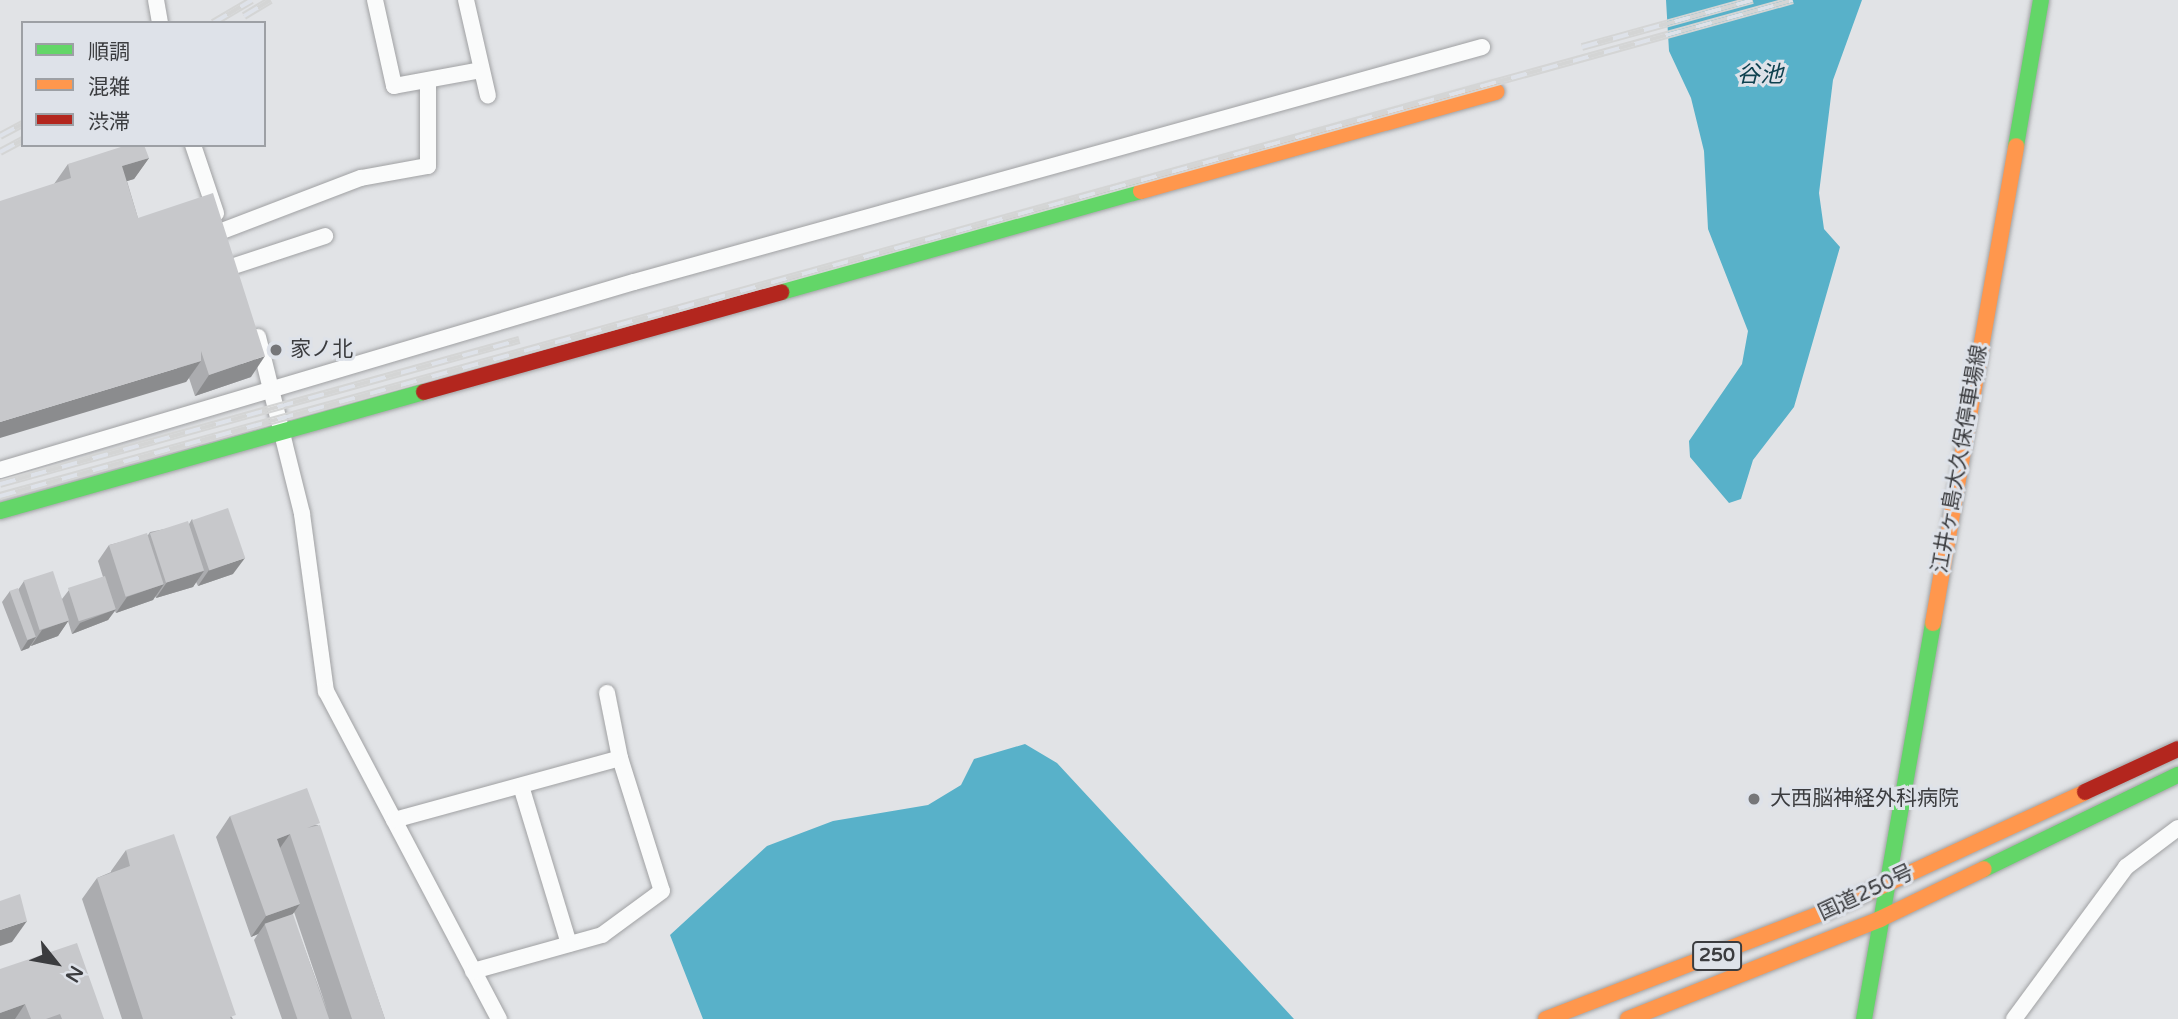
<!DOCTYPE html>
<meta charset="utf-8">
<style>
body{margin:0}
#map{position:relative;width:2178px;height:1019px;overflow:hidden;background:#e1e3e6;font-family:"Varela Round","Noto Sans JP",sans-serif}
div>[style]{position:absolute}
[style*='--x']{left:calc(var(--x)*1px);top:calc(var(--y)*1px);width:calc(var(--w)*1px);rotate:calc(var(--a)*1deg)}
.water>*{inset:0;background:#58b1c9}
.roads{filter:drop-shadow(0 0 2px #a0a1a3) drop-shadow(0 0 2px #a0a1a3)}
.street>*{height:16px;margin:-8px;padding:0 8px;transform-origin:8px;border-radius:8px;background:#fafbfb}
.fast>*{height:16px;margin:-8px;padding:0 8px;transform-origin:8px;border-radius:8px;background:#63d668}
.slow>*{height:16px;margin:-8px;padding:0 8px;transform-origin:8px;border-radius:8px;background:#ff974d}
.jam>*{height:16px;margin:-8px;padding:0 8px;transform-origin:8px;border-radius:8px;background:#b3261e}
.rail>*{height:8px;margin-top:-4px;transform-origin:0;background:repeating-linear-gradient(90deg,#dee2e9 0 16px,#d4d5d5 0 32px);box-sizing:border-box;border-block:2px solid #d4d5d5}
.wall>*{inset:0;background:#abacaf}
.shaded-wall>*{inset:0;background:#8b8c8e}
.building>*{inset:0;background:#c7c8cb;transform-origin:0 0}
.dots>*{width:19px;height:19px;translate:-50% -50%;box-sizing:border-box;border:4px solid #dee2e9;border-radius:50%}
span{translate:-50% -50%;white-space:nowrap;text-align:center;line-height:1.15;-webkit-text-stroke:6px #dee2e9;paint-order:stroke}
.shield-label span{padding:2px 5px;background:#dee2e9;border:2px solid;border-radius:5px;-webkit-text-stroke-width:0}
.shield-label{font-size:19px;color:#3b3c3f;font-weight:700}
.poi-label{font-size:21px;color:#3b3c3f}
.left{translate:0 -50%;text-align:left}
.street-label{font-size:21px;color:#3b3c3f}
.water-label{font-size:23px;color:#0e414f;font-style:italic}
.legend{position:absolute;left:21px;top:21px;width:245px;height:126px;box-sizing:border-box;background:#dee2e9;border:2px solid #9da0a5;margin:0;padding:9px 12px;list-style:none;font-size:21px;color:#3b3c3f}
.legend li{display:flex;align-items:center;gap:14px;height:35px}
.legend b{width:35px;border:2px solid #9da0a5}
.north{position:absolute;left:21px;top:928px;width:70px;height:70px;-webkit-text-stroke:5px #dee2e9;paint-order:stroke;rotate:121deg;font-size:19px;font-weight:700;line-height:28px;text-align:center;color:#3b3c3f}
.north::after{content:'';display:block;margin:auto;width:24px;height:32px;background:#3b3c3f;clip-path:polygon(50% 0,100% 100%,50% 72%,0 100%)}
</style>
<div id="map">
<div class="water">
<i style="clip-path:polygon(1666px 0,1862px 0,1833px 80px,1819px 193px,1824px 229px,1840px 247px,1794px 407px,1753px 460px,1741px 499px,1729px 503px,1690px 457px,1689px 441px,1742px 364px,1748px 331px,1708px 229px,1704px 151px,1691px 98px,1669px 51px)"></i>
<i style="clip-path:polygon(1025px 744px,1057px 763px,1294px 1019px,703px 1019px,670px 935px,767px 846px,833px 821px,928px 805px,961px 785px,974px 759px)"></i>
</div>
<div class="roads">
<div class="street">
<i style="--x:156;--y:0;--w:23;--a:80"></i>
<i style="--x:375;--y:0;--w:88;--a:77.5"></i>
<i style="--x:394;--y:86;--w:88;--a:-10.4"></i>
<i style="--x:466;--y:0;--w:98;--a:77.1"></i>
<i style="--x:193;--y:145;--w:72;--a:71.3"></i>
<i style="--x:222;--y:231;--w:149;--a:-20.9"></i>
<i style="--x:361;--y:178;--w:68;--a:-10.2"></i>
<i style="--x:428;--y:166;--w:83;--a:-90"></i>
<i style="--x:234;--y:266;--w:96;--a:-18.2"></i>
<i style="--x:258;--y:337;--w:182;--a:76"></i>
<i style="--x:302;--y:514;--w:179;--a:82.3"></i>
<i style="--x:326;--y:691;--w:371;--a:62.2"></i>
<i style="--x:0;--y:470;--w:661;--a:-16.52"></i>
<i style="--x:634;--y:282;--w:880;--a:-15.49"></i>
<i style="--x:607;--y:693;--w:66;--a:78.7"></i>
<i style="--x:521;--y:786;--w:165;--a:73.1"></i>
<i style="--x:394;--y:820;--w:234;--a:-15.3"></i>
<i style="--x:620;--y:758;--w:139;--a:72.5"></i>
<i style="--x:662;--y:891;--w:74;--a:143.7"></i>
<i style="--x:602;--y:935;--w:134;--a:164.4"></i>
<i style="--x:2014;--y:1019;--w:189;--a:-53.6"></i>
<i style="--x:2126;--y:867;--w:65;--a:-36.9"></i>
</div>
<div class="fast">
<i style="--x:2016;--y:146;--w:148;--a:-80.3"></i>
<i style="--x:781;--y:292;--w:374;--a:-15.7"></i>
<i style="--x:0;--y:511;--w:440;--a:-15.7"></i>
<i style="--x:1984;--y:869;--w:216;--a:-25.9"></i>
<i style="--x:1864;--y:1019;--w:402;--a:-80.1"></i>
</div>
<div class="slow">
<i style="--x:1141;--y:191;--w:369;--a:-15.6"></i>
<i style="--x:1933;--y:623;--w:484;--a:-80.1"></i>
<i style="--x:1546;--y:1019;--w:302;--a:-21"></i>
<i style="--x:1828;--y:911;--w:283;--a:-24.8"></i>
<i style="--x:1628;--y:1019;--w:271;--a:-21.6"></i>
<i style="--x:1880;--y:919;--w:115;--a:-25.7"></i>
</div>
<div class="jam">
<i style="--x:424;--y:392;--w:371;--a:-15.6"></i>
<i style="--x:2085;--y:792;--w:102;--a:-24.8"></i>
</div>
</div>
<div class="rail">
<i style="--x:244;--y:16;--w:31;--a:-31"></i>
<i style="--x:213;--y:23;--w:45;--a:-30.5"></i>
<i style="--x:1582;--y:47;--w:177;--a:-15.4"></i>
<i style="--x:0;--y:136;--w:26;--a:-28"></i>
<i style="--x:0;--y:152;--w:26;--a:-28"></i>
<i style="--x:0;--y:484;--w:539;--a:-15.51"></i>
<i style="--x:0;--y:496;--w:1860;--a:-15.46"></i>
</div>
<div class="wall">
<i style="clip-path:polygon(149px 158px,134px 179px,127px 181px,138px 218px,251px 377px,195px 396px,189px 378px,186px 382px,54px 184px,68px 164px)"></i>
<i style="clip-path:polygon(192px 519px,233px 574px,198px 586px,196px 582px,193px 587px,156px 598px,155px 596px,153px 600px,116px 613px,115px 611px,108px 620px,72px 634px,68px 621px,58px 636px,31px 646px,30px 645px,29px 648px,21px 651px,2px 602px,10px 591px,18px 590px,24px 581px,62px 599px,69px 590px,103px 577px,98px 561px,109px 545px,148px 535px,150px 532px,189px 524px)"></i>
<i style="clip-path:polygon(evenodd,230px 816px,318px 825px,385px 1019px,282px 1019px,254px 940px,258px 934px,251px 937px,216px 837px,230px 816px,294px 912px,327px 1010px,292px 914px,294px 912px)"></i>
<i style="clip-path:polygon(126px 850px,233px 1019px,122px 1019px,82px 899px,97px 878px,111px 872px,111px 871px)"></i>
<i style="clip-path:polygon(0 969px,104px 1019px,0 1019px)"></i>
</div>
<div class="shaded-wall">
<i style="clip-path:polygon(149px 158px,134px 179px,107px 187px,122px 166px)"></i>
<i style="clip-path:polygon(265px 356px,251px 377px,195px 396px,209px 375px)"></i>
<i style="clip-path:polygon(201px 361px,186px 382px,0 438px,0 422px)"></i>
<i style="clip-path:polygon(245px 558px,233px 574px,198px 586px,209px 570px)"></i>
<i style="clip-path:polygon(204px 571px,193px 587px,156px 598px,167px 582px)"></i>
<i style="clip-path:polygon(164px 584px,153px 600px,116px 613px,127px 597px)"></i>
<i style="clip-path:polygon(116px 609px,108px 620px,72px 634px,80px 623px)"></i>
<i style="clip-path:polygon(69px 620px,58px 636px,31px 646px,42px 630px)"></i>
<i style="clip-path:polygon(36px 637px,29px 648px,21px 651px,28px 640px)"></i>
<i style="clip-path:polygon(290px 834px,275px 855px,277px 839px)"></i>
<i style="clip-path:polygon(300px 904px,285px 925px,265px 924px,258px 934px,251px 937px,266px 916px)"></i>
<i style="clip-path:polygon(27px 921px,12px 942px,0 946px,0 930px)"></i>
<i style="clip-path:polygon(25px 1004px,15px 1019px,0 1019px,0 1013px)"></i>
</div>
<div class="building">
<i style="clip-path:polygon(127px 145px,144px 145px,149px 158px,122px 166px,138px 218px,213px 193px,265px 356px,209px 375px,201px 351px,201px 361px,0 422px,0 201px,71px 178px,68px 164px)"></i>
<i style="left:228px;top:508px;width:53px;height:38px;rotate:71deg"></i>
<i style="left:188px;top:521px;width:52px;height:40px;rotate:72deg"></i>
<i style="left:147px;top:533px;width:54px;height:40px;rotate:72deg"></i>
<i style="left:53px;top:571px;width:52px;height:31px;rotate:72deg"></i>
<i style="left:105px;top:576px;width:35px;height:39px;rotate:72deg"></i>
<i style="left:18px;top:588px;width:52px;height:9px;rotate:70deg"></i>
<i style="clip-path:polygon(307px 788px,320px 823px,307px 828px,320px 825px,385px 1019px,352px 1019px,290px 834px,277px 839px,300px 904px,266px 916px,230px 816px)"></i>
<i style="clip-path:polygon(174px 834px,236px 1015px,230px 1017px,231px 1019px,143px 1019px,97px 878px,130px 866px,126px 850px)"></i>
<i style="clip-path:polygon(20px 894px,27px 921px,0 930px,0 901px)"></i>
<i style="left:293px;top:914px;width:111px;height:30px;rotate:71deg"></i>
<i style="clip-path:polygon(77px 943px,104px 1019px,62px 1019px,60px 1014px,46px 1019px,31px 1019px,25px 1004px,0 1013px,0 969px)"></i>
</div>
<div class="dots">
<i style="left:276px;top:350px;background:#757679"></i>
<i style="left:1754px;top:799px;background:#757679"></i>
</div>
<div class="shield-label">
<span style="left:1717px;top:956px">250</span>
</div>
<div class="poi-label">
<span class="left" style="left:290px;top:350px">家ノ北</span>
<span class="left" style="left:1770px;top:799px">大西脳神経外科病院</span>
</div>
<div class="street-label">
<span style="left:1960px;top:459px;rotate:-80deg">江井ヶ島大久保停車場線</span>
<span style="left:1866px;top:893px;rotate:-25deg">国道250号</span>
</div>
<div class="water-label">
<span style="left:1760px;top:75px">谷池</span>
</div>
<ul class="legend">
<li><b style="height:9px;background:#63d668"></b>順調</li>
<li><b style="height:9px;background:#ff974d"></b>混雑</li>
<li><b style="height:9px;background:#b3261e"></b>渋滞</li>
</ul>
<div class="north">N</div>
</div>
